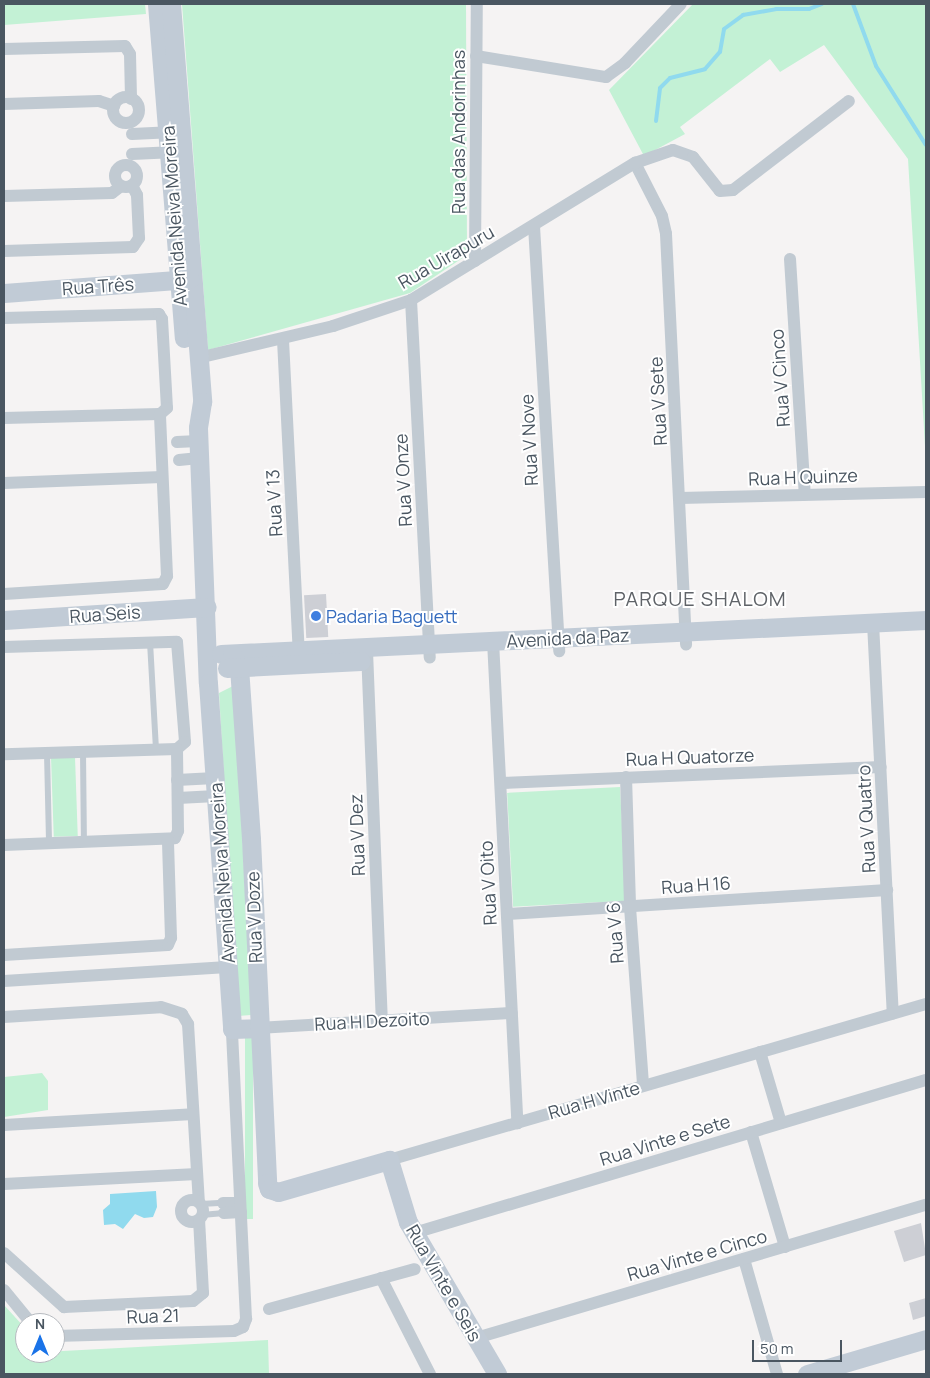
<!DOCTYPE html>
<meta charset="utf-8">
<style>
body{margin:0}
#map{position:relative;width:930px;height:1378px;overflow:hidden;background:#f5f3f3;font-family:Manrope,sans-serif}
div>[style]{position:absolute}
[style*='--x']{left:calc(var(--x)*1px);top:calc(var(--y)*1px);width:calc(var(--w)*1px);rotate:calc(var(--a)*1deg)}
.green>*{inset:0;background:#c3f1d5;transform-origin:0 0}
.water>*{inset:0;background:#90daee}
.stream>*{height:4px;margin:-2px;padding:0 2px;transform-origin:2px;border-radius:2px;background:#90daee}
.building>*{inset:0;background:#cdcfd5;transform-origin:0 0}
.lane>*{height:6px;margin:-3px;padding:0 3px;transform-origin:3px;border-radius:3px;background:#c1cad2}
.street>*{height:12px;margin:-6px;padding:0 6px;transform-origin:6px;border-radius:6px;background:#c1cad2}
.street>.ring{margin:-6px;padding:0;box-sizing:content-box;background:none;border:12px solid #c1cad2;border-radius:50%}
.secondary>*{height:19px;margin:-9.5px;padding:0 9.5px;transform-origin:9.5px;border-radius:9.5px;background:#c1cbd6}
.dots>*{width:14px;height:14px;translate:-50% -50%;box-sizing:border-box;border:2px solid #fff;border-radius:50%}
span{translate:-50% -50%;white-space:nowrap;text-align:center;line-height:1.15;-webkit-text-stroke:4px #fff;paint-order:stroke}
.street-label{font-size:18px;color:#4a5661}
.shop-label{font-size:18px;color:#366cbe}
.left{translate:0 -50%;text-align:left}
.quarter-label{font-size:20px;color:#5f6368;letter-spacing:1px}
.frame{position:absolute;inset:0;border:5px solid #4a5661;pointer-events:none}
.north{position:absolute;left:15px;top:1313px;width:50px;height:50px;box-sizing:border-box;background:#fff;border:1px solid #b7bbc0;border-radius:50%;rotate:0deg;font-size:14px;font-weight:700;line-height:20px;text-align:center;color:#4a5661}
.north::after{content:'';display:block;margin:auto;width:18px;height:22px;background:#1a73e8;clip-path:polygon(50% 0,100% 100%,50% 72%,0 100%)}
.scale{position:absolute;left:752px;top:1340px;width:90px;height:22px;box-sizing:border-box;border:2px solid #4a5661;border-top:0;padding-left:6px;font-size:15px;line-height:18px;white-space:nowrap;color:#4a5661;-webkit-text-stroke:4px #fff;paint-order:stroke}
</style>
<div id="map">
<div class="green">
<i style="clip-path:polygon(4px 4px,145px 4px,146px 14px,4px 25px)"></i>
<i style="clip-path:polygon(182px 4px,466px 4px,467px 255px,410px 293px,208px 350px)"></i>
<i style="clip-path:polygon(693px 4px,926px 4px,926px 463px,908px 159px,824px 45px,780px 72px,770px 59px,680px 127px,685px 134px,644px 156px,609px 90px)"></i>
<i style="clip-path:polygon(235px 685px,251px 1015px,238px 1016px,219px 693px)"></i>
<i style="left:75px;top:757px;width:79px;height:24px;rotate:88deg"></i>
<i style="left:620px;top:787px;width:114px;height:113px;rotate:87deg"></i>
<i style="left:245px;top:1034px;width:8px;height:185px"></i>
<i style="clip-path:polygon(42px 1073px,48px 1081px,48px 1110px,4px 1117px,4px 1077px)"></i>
<i style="clip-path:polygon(4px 1305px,25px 1328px,25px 1353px,268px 1340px,269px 1374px,4px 1374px)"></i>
</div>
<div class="water">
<i style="clip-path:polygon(156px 1191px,157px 1207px,153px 1217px,144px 1218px,135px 1214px,123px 1229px,115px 1224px,104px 1225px,103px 1210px,110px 1204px,110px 1194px)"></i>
</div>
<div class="stream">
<i style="--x:853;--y:4;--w:66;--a:69.6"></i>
<i style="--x:876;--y:66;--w:93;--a:57.7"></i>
<i style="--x:656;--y:121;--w:33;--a:-83"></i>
<i style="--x:660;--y:88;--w:14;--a:-45"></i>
<i style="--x:670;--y:78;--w:36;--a:-14"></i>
<i style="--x:705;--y:69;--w:23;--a:-49"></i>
<i style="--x:720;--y:52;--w:23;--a:-80"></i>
<i style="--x:724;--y:29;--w:24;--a:-36"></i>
<i style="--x:743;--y:15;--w:34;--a:-10"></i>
<i style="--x:776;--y:9;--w:33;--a:0"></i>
<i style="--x:809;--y:9;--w:14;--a:-21"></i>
</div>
<div class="building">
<i style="left:326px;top:594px;width:43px;height:22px;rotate:87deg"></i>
<i style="clip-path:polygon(921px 1223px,926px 1255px,904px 1262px,894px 1231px)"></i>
<i style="clip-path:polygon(926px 1298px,926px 1316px,913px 1320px,909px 1303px)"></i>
</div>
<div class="lane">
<i style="--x:150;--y:642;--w:107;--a:86.8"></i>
<i style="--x:83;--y:752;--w:90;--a:89.4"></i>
<i style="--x:47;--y:753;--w:91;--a:88.7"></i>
<i style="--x:201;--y:1204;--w:22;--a:-3"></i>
<i style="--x:202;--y:1215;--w:22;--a:-5"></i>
</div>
<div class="street">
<i style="--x:4;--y:49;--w:121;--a:-1.4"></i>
<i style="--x:125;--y:46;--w:9;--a:58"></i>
<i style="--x:130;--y:54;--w:45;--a:88.7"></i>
<i style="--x:476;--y:56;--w:132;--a:9.2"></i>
<i style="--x:606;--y:77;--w:24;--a:-36"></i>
<i style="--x:625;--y:63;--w:81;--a:-46.5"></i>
<i class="ring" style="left:113px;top:97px;width:14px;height:14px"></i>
<i style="--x:4;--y:104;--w:95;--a:-1.8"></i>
<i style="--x:99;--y:101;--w:16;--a:18"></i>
<i style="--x:132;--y:134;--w:42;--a:-2.7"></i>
<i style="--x:132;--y:154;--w:43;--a:-2.7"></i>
<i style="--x:635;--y:163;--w:59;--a:63"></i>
<i style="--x:662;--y:216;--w:18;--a:77"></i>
<i style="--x:666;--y:234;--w:411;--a:87.2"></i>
<i class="ring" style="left:115px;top:165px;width:10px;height:10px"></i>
<i style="--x:4;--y:196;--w:108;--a:-1.6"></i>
<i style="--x:112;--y:193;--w:11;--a:-38"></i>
<i style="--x:534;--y:226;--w:426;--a:86.6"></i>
<i style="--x:4;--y:251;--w:129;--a:-1.8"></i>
<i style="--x:133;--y:247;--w:11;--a:-56"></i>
<i style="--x:139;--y:238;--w:43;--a:-92.7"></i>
<i style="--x:137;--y:195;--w:11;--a:-117"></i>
<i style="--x:790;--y:259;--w:236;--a:86.4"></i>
<i style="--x:475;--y:261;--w:257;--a:-89.6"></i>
<i style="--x:411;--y:300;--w:358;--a:87"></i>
<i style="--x:4;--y:318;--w:155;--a:-1.5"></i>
<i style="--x:159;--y:314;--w:6;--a:59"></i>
<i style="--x:162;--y:319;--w:89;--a:86.8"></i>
<i style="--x:167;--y:408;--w:9;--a:139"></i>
<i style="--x:160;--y:414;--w:156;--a:178.5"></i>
<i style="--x:283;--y:340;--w:317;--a:87.1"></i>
<i style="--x:198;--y:358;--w:139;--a:-13.3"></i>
<i style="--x:333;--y:326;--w:82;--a:-18.4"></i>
<i style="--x:411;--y:300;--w:263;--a:-31.5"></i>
<i style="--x:635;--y:163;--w:40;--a:-18.9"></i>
<i style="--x:673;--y:150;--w:21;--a:19"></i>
<i style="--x:693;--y:157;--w:43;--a:51.5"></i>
<i style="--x:720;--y:191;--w:13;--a:-4"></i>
<i style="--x:733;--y:190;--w:146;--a:-37.5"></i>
<i style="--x:177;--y:442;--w:21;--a:-3"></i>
<i style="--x:179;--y:460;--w:20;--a:-6"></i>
<i style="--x:4;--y:483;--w:158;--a:-2.2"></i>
<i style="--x:680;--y:498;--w:246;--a:-1.4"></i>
<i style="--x:4;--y:594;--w:159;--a:-3.6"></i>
<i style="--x:163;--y:584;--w:9;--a:-63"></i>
<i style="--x:167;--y:576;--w:162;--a:-92.5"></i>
<i style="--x:873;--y:623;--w:391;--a:87.1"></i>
<i style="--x:493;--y:641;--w:483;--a:87.1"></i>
<i style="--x:4;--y:647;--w:173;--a:-1.7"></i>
<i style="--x:177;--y:642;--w:100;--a:85.4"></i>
<i style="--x:185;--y:742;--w:11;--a:139"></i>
<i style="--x:177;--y:749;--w:173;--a:178.3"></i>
<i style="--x:367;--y:651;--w:369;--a:87.7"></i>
<i style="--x:626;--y:777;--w:130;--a:88.2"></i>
<i style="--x:630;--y:907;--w:179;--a:85.8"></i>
<i style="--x:177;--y:780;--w:38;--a:-3"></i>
<i style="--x:501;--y:783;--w:380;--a:-2.4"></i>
<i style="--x:178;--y:798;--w:38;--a:-3"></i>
<i style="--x:4;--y:845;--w:171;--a:-2.3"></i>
<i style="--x:175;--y:838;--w:8;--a:-67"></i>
<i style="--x:178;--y:831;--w:82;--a:-90.7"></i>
<i style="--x:507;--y:914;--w:381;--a:-3.6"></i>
<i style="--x:4;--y:955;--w:164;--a:-3.5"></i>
<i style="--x:168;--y:945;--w:8;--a:-67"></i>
<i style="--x:171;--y:938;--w:98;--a:-91.8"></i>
<i style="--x:4;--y:981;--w:224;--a:-3.6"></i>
<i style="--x:4;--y:1017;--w:157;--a:-3.6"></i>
<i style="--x:161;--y:1007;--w:22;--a:18"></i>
<i style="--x:182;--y:1014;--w:12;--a:59"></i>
<i style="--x:188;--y:1024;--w:178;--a:86.5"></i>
<i style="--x:258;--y:1028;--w:254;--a:-3.4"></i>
<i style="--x:760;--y:1052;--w:74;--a:73.5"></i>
<i style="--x:4;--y:1125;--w:189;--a:-3.3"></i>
<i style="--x:751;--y:1132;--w:120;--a:73.5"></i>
<i style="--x:389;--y:1160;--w:559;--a:-16.2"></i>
<i style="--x:4;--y:1184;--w:193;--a:-3"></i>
<i class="ring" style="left:181px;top:1200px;width:10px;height:10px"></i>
<i style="--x:223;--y:1203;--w:17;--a:0"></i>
<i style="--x:224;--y:1213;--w:17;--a:-3"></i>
<i style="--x:414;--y:1233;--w:534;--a:-16.64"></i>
<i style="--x:4;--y:1253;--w:81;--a:42"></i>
<i style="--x:64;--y:1307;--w:129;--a:-2.7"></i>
<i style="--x:193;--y:1301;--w:13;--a:-39"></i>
<i style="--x:203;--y:1293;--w:73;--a:-93.1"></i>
<i style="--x:744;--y:1259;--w:120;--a:74"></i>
<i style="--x:381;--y:1278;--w:108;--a:63"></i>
<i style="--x:4;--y:1290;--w:43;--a:50.7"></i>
<i style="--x:269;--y:1309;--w:151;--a:-15.3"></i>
<i style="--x:55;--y:1336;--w:179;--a:-1.6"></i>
<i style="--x:234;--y:1331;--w:10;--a:-24"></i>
<i style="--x:243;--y:1327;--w:9;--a:-69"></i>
<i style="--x:246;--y:1319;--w:290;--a:-92.8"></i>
<i style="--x:476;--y:1338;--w:469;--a:-16.5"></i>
</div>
<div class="secondary">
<i style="--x:157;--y:4;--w:335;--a:85.4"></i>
<i style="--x:171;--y:4;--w:399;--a:85.5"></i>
<i style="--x:202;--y:402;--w:26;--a:99"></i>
<i style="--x:198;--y:428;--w:255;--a:87.8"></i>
<i style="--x:208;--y:683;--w:347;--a:86"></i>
<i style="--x:232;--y:1029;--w:26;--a:-2"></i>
<i style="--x:4;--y:293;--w:186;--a:-4.3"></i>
<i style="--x:4;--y:620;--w:203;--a:-3.7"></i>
<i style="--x:221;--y:654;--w:706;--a:-2.76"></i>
<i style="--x:232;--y:654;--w:15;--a:62"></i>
<i style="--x:239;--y:667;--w:172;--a:86"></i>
<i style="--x:251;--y:839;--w:344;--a:87.3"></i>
<i style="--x:267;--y:1183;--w:6;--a:72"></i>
<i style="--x:269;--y:1189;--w:9;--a:18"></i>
<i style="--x:278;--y:1192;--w:116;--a:-16.1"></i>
<i style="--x:389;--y:1160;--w:65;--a:73"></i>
<i style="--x:408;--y:1222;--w:176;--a:59.6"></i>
<i style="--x:227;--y:668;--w:134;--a:-3"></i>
<i style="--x:807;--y:1374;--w:124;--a:-16.4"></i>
</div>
<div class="dots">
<i style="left:316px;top:616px;background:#3f7fe0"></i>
</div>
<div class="street-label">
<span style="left:458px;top:132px;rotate:-90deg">Rua das Andorinhas</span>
<span style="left:174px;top:216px;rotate:-94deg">Avenida Neiva Moreira</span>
<span style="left:446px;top:257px;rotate:-30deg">Rua Uirapuru</span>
<span style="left:98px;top:286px;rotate:-4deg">Rua Três</span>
<span style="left:780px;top:378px;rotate:-94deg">Rua V Cinco</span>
<span style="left:658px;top:401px;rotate:-93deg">Rua V Sete</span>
<span style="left:529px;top:440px;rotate:-93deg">Rua V Nove</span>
<span style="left:803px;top:477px;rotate:-2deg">Rua H Quinze</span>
<span style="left:403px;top:480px;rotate:-93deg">Rua V Onze</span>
<span style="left:274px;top:503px;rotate:-93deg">Rua V 13</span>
<span style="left:105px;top:614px;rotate:-4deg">Rua Seis</span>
<span style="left:568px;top:638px;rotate:-3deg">Avenida da Paz</span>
<span style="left:690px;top:757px;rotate:-2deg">Rua H Quatorze</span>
<span style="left:866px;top:819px;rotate:-93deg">Rua V Quatro</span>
<span style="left:357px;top:835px;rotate:-92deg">Rua V Dez</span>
<span style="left:222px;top:873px;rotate:-94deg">Avenida Neiva Moreira</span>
<span style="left:488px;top:883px;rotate:-93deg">Rua V Oito</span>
<span style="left:696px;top:885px;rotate:-4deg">Rua H 16</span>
<span style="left:254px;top:917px;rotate:-92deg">Rua V Doze</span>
<span style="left:615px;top:933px;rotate:-94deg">Rua V 6</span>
<span style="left:372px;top:1021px;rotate:-3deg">Rua H Dezoito</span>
<span style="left:594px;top:1100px;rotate:-16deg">Rua H Vinte</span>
<span style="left:665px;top:1140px;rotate:-17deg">Rua Vinte e Sete</span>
<span style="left:697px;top:1255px;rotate:-16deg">Rua Vinte e Cinco</span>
<span style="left:444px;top:1283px;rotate:60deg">Rua Vinte e Seis</span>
<span style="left:153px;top:1316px;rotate:-2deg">Rua 21</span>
</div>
<div class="shop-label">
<span class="left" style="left:326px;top:616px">Padaria Baguett</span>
</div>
<div class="quarter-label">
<span style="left:700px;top:598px">PARQUE SHALOM</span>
</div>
<div class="frame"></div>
<div class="north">N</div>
<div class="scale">50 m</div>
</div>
